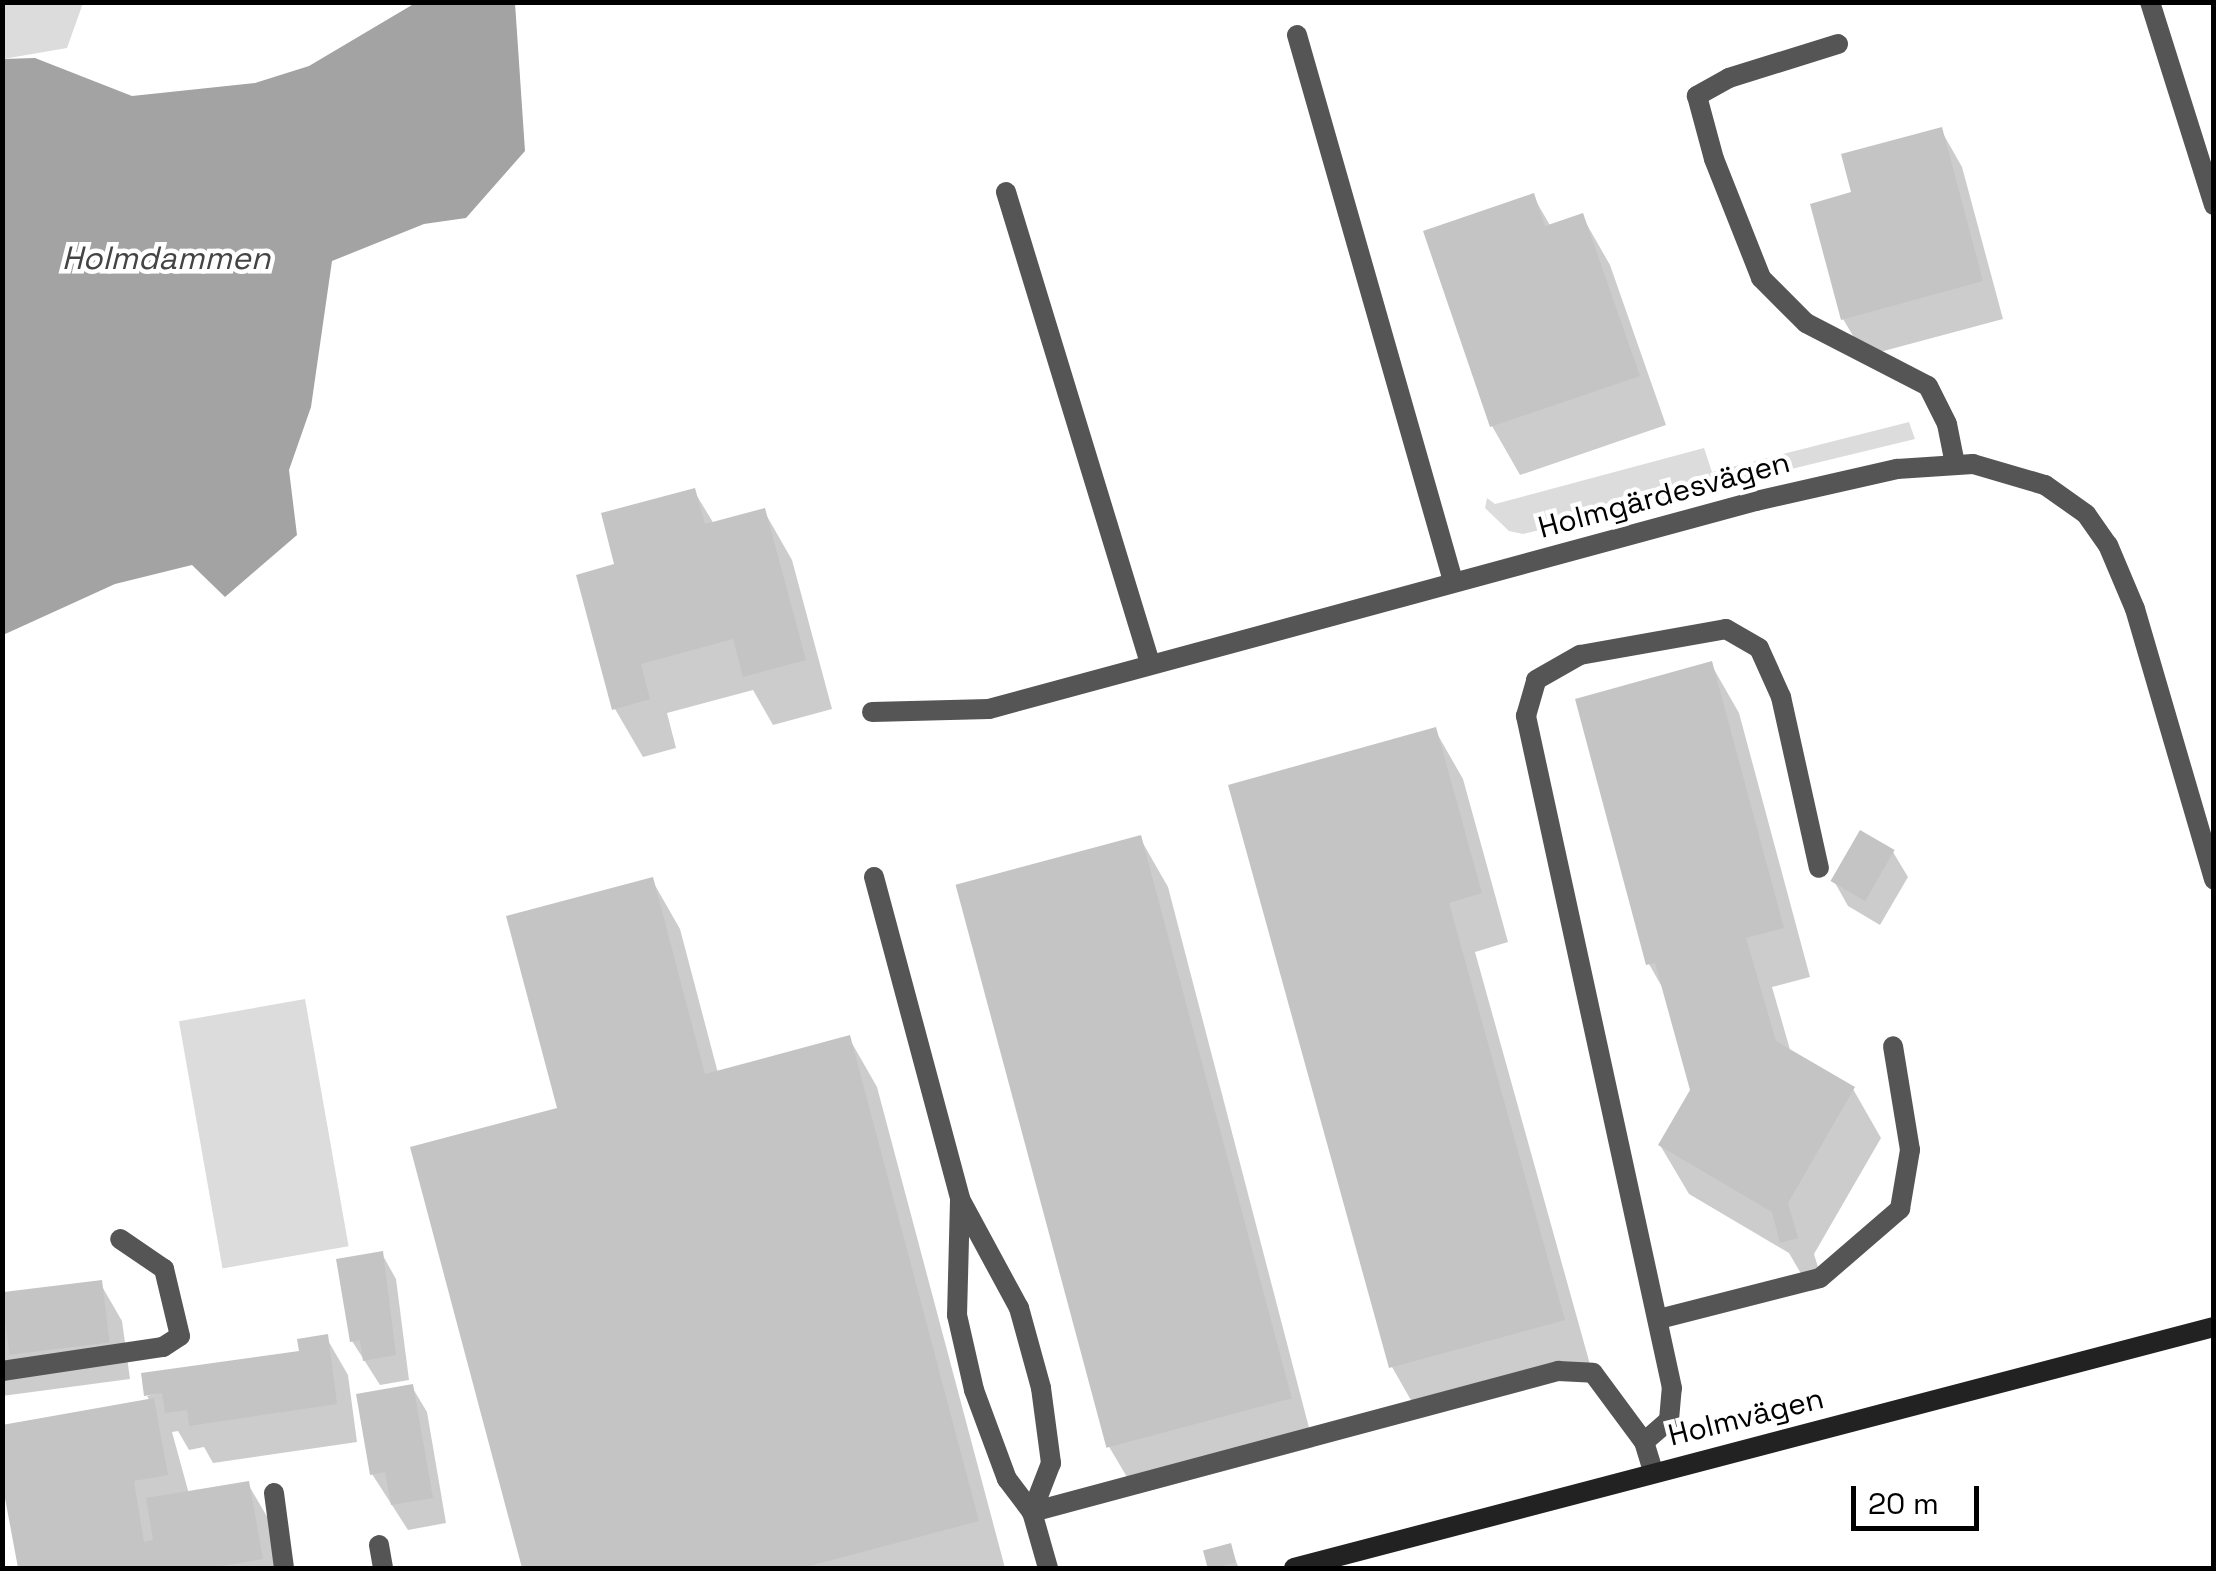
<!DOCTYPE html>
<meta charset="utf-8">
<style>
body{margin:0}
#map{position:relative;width:2216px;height:1571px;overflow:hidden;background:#fff;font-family:"Space Grotesk",sans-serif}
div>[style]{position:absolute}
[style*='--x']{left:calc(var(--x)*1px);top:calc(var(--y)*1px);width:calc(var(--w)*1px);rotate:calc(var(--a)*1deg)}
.green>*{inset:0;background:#dcdcdc;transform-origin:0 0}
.water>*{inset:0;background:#a3a3a3}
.shadow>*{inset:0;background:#0003}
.building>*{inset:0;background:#c4c4c4;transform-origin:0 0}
.lane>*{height:20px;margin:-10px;padding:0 10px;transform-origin:10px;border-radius:10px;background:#555}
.street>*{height:20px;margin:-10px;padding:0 10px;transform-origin:10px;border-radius:10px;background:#555}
.secondary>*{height:20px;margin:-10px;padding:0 10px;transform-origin:10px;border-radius:10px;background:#222}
span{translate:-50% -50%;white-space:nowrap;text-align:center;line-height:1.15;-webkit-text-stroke:9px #fff;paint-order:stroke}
.street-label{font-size:30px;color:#000}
.water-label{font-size:32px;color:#444;font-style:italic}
.frame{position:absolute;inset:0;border:5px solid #000;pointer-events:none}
.scale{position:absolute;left:1851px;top:1486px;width:128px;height:45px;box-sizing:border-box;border:5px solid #000;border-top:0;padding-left:12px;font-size:30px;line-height:35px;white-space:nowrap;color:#000;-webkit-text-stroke:8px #fff;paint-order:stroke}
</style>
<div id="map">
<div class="green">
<i style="clip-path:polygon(2px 3px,83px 3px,67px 48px,3px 59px)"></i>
<i style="clip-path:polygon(1909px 422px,1915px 439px,1523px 534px,1509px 531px,1485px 508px,1487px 498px,1495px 504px,1704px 448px,1712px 472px)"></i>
<i style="left:305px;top:999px;width:251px;height:128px;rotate:80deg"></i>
</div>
<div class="water">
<i style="clip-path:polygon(417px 2px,515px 3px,525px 151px,466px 218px,424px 224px,332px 261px,311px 407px,289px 470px,297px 535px,225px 597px,192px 565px,115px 584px,3px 635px,3px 59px,35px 58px,132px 96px,255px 83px,309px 66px)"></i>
</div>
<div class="shadow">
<i style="clip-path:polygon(1941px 130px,1962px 167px,2003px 319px,1865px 356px,1843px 319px,1854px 194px)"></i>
<i style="clip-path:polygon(1533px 196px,1551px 227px,1582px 216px,1610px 265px,1666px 425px,1520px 475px,1492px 426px,1426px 233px)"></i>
<i style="clip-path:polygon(694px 491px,714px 524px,764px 511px,792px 560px,832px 709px,773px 725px,753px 690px,667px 713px,676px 748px,643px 757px,615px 709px,617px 565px)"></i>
<i style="clip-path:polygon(1711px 664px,1739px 713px,1810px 977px,1772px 987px,1791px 1053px,1853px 1089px,1881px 1138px,1814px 1254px,1824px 1287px,1811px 1291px,1789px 1253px,1689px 1194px,1660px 1145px,1693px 1091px,1666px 994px,1649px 964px)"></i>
<i style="clip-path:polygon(1435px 730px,1463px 779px,1508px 942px,1475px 952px,1591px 1368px,1420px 1416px,1392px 1367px)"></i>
<i style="clip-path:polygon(1140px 838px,1168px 887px,1314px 1447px,1137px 1494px,1108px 1445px)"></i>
<i style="clip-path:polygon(1893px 852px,1908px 877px,1880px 925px,1848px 906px,1834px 881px)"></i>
<i style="clip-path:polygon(652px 880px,680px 929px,718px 1073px,849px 1038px,877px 1087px,1005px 1568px,524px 1568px,413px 1149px,560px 1110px)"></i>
<i style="clip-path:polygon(382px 1254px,396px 1279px,409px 1380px,380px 1385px,352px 1341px)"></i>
<i style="clip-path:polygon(100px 1283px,122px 1321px,130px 1379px,2px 1396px,2px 1296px)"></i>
<i style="clip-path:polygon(326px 1337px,348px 1375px,357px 1442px,213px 1463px,204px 1447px,189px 1450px,178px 1431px,172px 1432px,189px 1494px,248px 1484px,276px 1532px,282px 1568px,20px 1568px,2px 1468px,150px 1401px,147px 1396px,301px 1353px)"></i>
<i style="clip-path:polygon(412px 1387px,427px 1412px,446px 1523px,408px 1530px,372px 1474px)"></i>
<i style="clip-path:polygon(1229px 1546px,1239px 1568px,1211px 1568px,1206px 1553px)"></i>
</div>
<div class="building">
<i style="clip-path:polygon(1942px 127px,1983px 281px,1841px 320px,1810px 204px,1851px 192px,1841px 154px)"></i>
<i style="clip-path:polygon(1534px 193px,1545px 226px,1583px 213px,1640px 376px,1490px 427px,1423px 231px)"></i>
<i style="clip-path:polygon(695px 488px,705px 524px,765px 508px,806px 660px,743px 677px,733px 639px,641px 664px,650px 699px,612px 710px,576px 575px,614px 564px,601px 513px)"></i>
<i style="clip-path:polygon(1712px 661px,1784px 928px,1746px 938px,1776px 1041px,1855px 1087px,1788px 1203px,1798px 1238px,1780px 1243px,1772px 1212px,1658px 1145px,1690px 1090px,1655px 963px,1646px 965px,1575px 699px)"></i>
<i style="clip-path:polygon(1436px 727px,1482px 893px,1449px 903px,1565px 1320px,1389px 1368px,1228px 785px)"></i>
<i style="left:1860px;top:830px;width:40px;height:59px;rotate:30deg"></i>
<i style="left:1141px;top:835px;width:583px;height:192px;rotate:75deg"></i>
<i style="clip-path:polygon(653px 877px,705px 1074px,850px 1035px,979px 1521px,802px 1568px,522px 1568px,410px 1147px,557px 1108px,506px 916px)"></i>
<i style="clip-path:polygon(383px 1251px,396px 1355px,363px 1361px,360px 1340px,350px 1342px,336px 1259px)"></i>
<i style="left:102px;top:1280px;width:63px;height:101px;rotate:83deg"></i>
<i style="clip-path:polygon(328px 1334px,337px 1404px,189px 1426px,187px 1410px,165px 1413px,162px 1393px,144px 1396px,141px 1373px,299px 1351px,297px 1339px)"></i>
<i style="clip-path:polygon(413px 1384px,433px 1498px,391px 1505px,385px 1472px,370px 1475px,356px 1394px)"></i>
<i style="clip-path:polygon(154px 1398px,168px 1475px,134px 1481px,144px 1542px,153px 1540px,146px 1498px,249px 1481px,263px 1559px,209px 1568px,18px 1568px,2px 1482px,2px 1425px)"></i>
<i style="left:1231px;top:1543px;width:20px;height:29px;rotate:75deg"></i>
</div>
<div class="lane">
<i style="--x:2150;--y:2;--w:213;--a:72.5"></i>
<i style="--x:1297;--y:35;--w:568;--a:74.05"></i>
<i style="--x:1838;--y:44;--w:114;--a:162.7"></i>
<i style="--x:1729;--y:78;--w:37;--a:151"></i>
<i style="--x:1697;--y:96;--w:65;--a:74.9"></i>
<i style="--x:1714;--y:159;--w:128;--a:68.4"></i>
<i style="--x:1761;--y:278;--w:64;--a:45"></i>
<i style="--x:1806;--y:323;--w:137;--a:27.3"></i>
<i style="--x:1928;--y:386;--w:42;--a:63.4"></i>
<i style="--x:1947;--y:424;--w:41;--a:78.7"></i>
<i style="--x:1006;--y:192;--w:493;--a:73"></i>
<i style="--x:874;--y:877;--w:333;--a:75"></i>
<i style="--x:960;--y:1199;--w:124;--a:61.6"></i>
<i style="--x:1019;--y:1308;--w:83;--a:74.6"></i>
<i style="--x:1041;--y:1388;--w:76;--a:82.4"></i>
<i style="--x:1051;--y:1463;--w:53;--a:111.2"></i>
<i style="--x:960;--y:1201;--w:114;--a:91.5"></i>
<i style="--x:957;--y:1315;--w:77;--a:77.2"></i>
<i style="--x:974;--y:1390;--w:95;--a:69.7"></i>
<i style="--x:1007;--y:1479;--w:41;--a:52.9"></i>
<i style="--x:1659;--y:1319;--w:166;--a:-14.3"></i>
<i style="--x:1820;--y:1278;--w:106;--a:-40.8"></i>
<i style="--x:1900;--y:1209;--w:60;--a:-80.4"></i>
<i style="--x:1910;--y:1150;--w:105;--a:-99.3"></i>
<i style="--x:2;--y:1371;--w:163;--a:-8.5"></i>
<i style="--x:163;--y:1347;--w:20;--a:-33"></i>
<i style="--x:180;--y:1336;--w:69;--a:-103.4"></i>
<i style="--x:164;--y:1269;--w:53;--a:-145.7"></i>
<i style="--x:1653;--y:1471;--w:30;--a:-107"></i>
<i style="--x:1644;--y:1442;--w:33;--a:-41"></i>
<i style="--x:1669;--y:1420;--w:32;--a:-85"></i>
<i style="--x:1672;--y:1388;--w:688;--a:-102.26"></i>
<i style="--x:1526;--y:716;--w:37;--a:-74"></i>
<i style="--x:1536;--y:680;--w:51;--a:-29.6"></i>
<i style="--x:1580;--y:655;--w:148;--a:-10.1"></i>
<i style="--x:1726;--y:629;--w:38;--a:30"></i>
<i style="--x:1759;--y:648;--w:54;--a:65.8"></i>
<i style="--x:1781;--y:697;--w:175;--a:77.5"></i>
<i style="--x:274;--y:1493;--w:76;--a:82.4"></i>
<i style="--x:379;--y:1545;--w:23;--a:80"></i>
<i style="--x:1048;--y:1568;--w:58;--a:-105.9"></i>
<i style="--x:1032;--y:1512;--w:545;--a:-15.01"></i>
<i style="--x:1558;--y:1371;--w:35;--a:3"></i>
<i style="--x:1593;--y:1373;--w:86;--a:53.5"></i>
</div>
<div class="street">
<i style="--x:872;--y:712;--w:117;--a:-1.5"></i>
<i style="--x:989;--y:709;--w:795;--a:-15.17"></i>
<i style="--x:1756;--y:501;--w:145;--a:-12.8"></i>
<i style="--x:1897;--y:469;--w:76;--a:-3.8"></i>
<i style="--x:1973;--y:464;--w:75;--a:16.3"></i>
<i style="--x:2045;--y:485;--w:50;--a:35.3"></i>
<i style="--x:2086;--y:514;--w:38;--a:55"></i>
<i style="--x:2108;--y:545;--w:69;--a:67.1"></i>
<i style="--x:2135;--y:609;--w:282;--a:73.7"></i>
</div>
<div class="secondary">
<i style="--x:1294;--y:1568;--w:951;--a:-14.68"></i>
</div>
<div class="street-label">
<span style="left:1664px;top:495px;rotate:-15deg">Holmgärdesvägen</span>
<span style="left:1746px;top:1417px;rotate:-14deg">Holmvägen</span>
</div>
<div class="water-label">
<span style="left:166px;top:258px">Holmdammen</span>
</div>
<div class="frame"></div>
<div class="scale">20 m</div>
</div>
